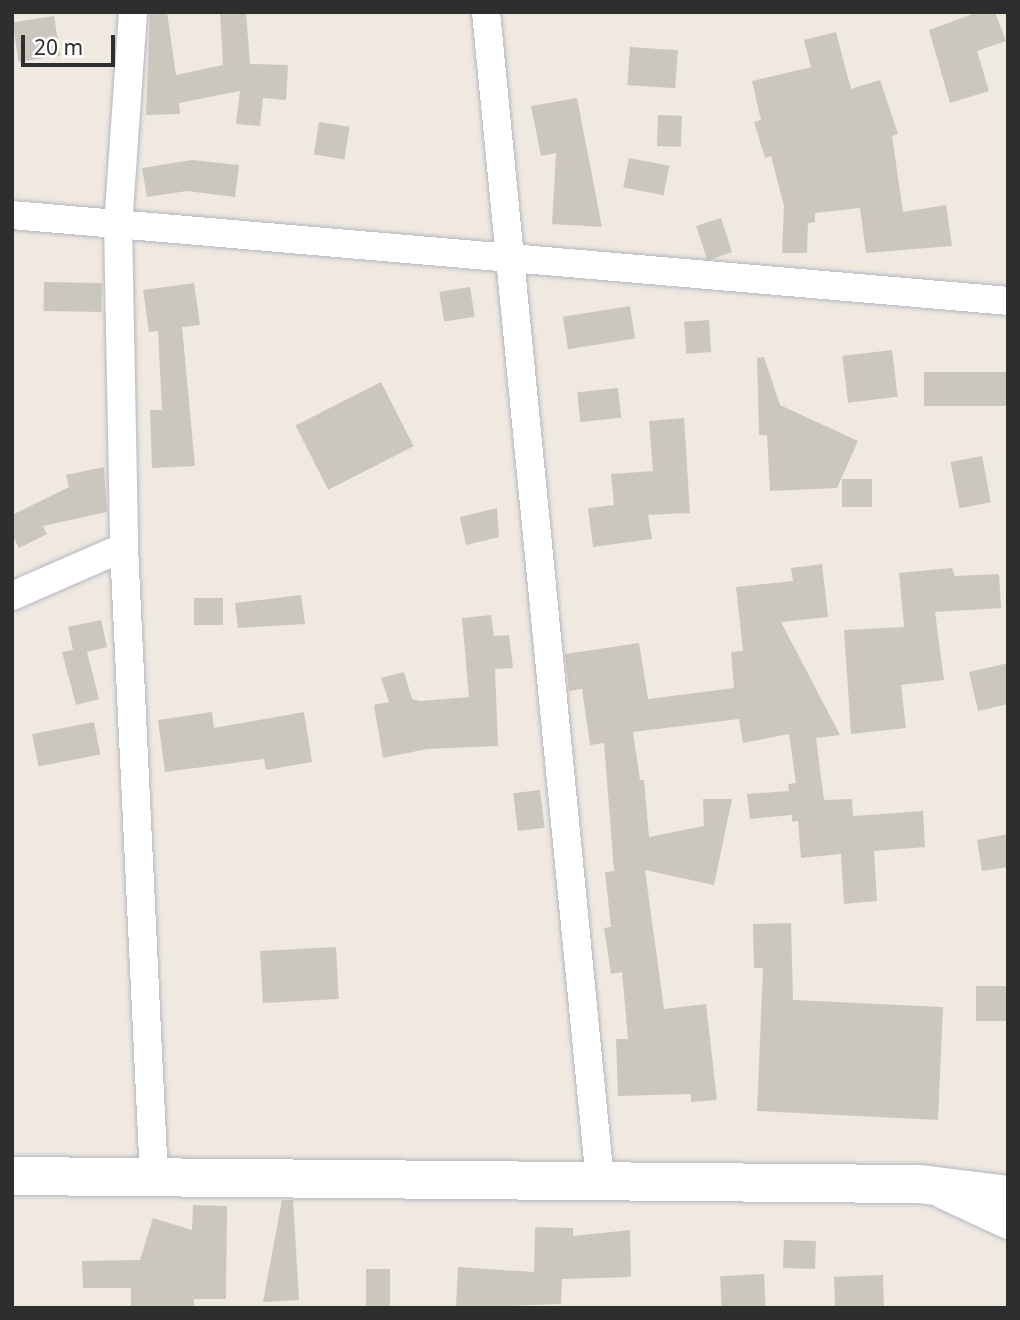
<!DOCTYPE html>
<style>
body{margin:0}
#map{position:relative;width:1020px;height:1320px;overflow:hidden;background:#efe9e1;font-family:"Noto Sans",sans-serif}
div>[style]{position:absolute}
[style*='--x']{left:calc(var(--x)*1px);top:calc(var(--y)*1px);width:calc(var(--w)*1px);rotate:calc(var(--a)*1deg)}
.building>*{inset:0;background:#cbc7bf;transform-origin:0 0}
.roads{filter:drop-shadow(0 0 2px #b4b7c1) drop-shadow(0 0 2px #b4b7c1)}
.minor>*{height:28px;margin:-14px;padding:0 14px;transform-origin:14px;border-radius:14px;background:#fff}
.secondary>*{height:38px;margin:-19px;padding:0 19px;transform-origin:19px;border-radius:19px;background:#fff}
span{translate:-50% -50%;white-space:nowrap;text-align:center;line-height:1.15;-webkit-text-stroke:5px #fff;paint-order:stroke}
.frame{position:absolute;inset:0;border:14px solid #2e2e2e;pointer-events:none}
.scale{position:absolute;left:21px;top:35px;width:94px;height:32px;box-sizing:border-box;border:4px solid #2e2e2e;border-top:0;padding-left:9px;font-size:21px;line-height:24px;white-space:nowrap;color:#2e2e2e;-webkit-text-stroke:5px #fff;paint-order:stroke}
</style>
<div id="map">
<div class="building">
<i style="clip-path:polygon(150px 12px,167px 12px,176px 75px,223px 65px,220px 12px,246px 12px,250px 64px,288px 65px,286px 100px,263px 98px,260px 126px,236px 124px,240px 91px,179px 103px,180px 114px,146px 115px)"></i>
<i style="clip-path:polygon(978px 12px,995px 12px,1006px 41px,977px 51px,989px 91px,950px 103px,929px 30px)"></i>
<i style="left:54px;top:16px;width:40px;height:42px;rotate:81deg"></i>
<i style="clip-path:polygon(836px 32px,851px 89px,880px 80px,898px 134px,892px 136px,903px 212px,946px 205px,952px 246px,866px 253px,860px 208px,815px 213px,815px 222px,808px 223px,807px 253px,782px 253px,784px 206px,771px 156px,765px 158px,754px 122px,761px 120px,752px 81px,811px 67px,804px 40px)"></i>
<i style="left:630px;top:47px;width:48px;height:38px;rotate:4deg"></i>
<i style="clip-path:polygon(577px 98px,602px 227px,552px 224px,556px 153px,541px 156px,531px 106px)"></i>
<i style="left:658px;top:115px;width:24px;height:31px;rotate:2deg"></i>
<i style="left:319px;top:122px;width:31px;height:33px;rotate:9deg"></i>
<i style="left:629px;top:158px;width:41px;height:30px;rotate:11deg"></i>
<i style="clip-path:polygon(192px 160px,239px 165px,235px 197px,187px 191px,147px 197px,142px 168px)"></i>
<i style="left:721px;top:218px;width:36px;height:26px;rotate:72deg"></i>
<i style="left:44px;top:282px;width:58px;height:29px;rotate:1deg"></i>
<i style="clip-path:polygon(194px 283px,200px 325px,182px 327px,195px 466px,152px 468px,150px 410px,162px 410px,158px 331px,149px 332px,143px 290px)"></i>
<i style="left:470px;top:287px;width:30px;height:31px;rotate:81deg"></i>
<i style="left:630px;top:306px;width:33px;height:68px;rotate:81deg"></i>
<i style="left:709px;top:320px;width:32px;height:25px;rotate:86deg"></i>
<i style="left:892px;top:350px;width:47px;height:50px;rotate:83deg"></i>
<i style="clip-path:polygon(764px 357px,780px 405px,858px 441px,837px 488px,770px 491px,767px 435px,759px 435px,757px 358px)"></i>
<i style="left:1008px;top:372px;width:34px;height:84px;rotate:90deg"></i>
<i style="left:381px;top:382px;width:72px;height:96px;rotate:63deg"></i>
<i style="left:618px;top:388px;width:30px;height:41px;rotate:84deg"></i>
<i style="clip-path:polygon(684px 418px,690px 513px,648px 515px,652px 539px,593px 547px,588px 508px,614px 505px,611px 474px,653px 471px,649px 421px)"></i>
<i style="left:982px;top:456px;width:47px;height:32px;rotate:79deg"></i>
<i style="clip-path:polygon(104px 467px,107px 512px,43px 526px,47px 534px,19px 548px,12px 535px,12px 515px,69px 487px,66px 475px)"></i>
<i style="left:842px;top:479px;width:30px;height:28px"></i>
<i style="clip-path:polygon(497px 508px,499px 537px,466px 545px,460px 517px)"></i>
<i style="clip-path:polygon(822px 564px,828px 617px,781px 622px,840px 735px,816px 738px,824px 800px,852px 799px,853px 816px,923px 811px,925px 847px,874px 851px,877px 901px,844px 904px,841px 854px,801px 858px,798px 821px,792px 822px,792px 815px,750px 819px,747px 794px,789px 791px,788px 784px,796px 783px,789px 734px,743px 743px,739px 719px,633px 732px,640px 780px,644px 780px,649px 837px,704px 826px,703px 799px,732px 799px,714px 885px,645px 870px,664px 1009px,706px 1004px,717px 1100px,691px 1102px,691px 1094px,618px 1096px,616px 1039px,628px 1039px,622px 972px,611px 974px,604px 928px,611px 927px,605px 872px,614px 871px,604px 743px,590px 745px,582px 689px,569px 691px,565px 654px,639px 643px,648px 699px,734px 688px,731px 652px,743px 651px,736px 587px,793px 581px,791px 568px)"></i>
<i style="clip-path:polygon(952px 568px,955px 576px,999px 574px,1001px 608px,935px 612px,944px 680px,901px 685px,906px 728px,851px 734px,844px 630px,904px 627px,899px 573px)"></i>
<i style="clip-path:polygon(301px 595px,305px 624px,238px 628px,235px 603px)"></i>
<i style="left:194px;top:598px;width:29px;height:27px"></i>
<i style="clip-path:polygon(491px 615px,494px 636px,509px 635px,513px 668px,495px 669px,498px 746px,427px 749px,383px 758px,374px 705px,389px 702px,381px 678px,404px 672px,412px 699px,420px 701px,469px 697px,462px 618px)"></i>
<i style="clip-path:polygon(101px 620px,107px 647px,87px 652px,99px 699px,76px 705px,62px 652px,73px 650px,68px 627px)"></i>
<i style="clip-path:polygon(1008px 663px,1008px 704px,978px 711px,969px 672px)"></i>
<i style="clip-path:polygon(212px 712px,214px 728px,304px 712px,312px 762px,266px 770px,264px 759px,165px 772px,158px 720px)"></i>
<i style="left:94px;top:722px;width:33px;height:63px;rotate:79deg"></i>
<i style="left:540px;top:790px;width:38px;height:27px;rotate:83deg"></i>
<i style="clip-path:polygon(1008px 834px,1008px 867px,982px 871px,977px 840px)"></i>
<i style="clip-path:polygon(791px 923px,793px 1000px,943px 1007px,938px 1120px,757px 1111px,763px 968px,754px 968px,753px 924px)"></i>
<i style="left:336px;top:947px;width:52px;height:76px;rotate:87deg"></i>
<i style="left:976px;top:986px;width:32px;height:35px"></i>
<i style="clip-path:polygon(282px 1200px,293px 1200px,299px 1300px,263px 1302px)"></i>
<i style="clip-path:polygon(193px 1205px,227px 1206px,226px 1299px,194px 1299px,194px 1308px,131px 1308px,131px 1288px,83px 1288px,82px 1261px,140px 1260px,153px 1218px,192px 1230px)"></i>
<i style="clip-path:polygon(535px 1227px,573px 1228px,573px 1236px,630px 1230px,631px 1277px,562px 1279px,561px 1304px,456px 1308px,458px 1267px,534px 1272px)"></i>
<i style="left:784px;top:1240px;width:32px;height:28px;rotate:2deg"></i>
<i style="left:366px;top:1269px;width:24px;height:39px"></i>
<i style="left:764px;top:1274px;width:34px;height:44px;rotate:87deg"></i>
<i style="left:883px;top:1275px;width:33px;height:49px;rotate:88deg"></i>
</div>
<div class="roads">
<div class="minor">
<i style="--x:133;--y:12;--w:213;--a:94"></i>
<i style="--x:118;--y:224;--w:323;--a:88.9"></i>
<i style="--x:124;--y:547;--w:633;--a:87.28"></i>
<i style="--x:486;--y:12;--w:1176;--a:84.43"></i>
<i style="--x:12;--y:215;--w:1000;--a:4.93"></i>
<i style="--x:12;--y:596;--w:122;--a:-23.6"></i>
<i style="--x:943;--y:1195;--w:72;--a:24.8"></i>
</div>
<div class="secondary">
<i style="--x:12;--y:1176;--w:907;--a:0.51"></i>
<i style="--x:919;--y:1184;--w:90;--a:7"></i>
</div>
</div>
<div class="frame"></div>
<div class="scale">20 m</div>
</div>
